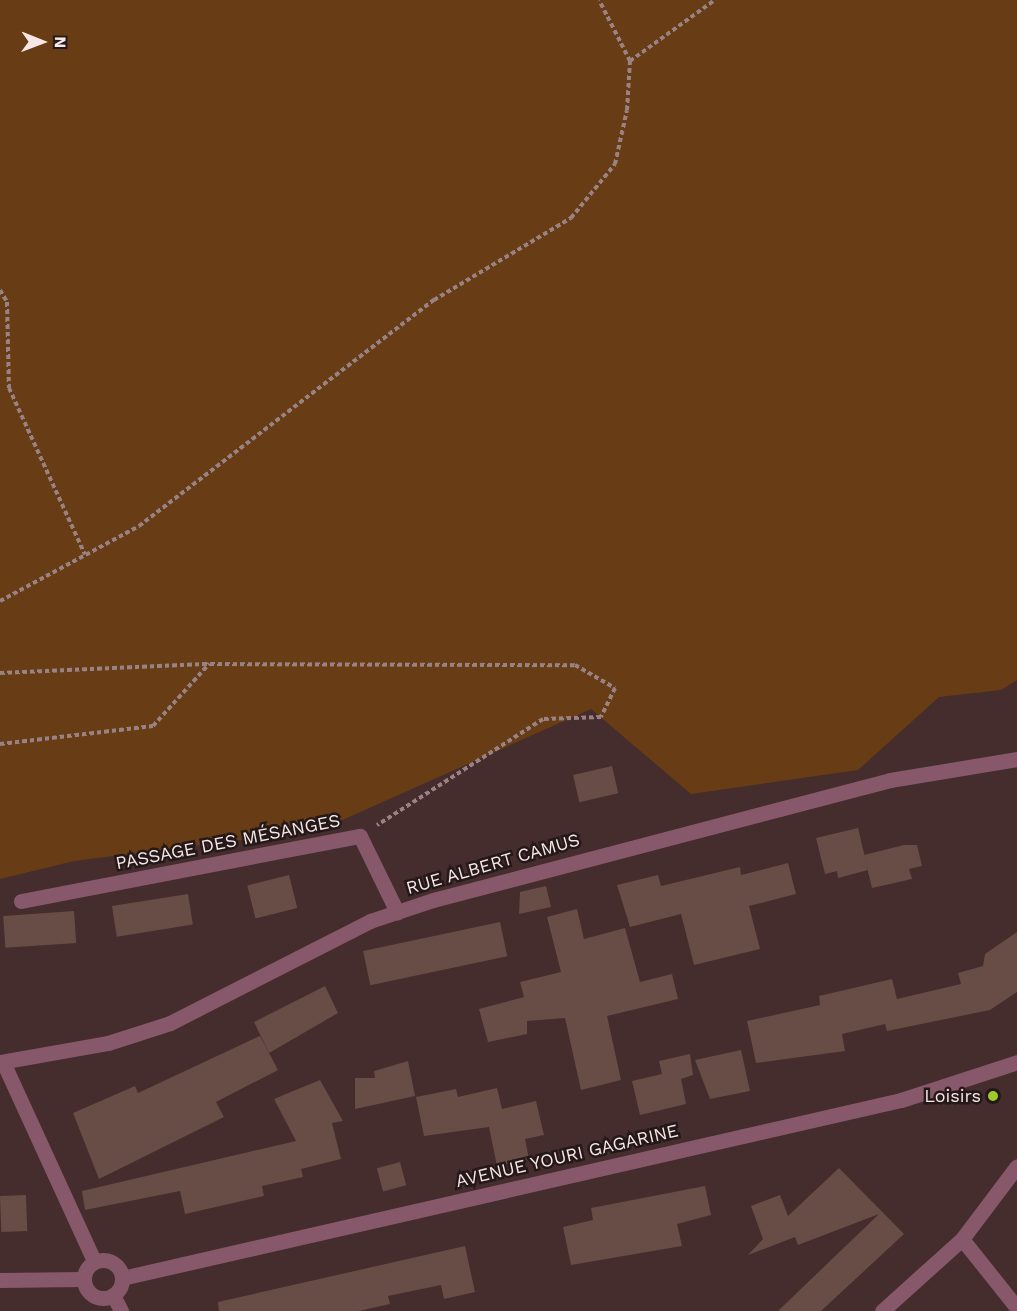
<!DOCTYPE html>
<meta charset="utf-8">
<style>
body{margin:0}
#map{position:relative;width:1017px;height:1311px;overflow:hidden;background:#452c2d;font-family:"Work Sans",sans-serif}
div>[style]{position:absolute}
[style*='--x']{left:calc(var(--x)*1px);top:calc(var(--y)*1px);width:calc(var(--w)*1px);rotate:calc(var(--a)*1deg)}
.green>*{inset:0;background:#683d16}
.building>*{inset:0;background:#674d45;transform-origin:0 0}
.path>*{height:4px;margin-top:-2px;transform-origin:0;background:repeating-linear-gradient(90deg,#988283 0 4.5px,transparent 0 7.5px)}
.service>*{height:15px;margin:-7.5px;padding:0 7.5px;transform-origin:7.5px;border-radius:7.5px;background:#87586a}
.minor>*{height:15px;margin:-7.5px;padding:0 7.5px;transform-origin:7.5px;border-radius:7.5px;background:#87586a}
.tertiary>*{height:15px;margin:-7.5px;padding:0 7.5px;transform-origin:7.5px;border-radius:7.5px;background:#87586a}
.tertiary>.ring{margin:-7.5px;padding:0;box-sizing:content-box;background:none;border:15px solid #87586a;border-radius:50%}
.dots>*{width:16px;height:16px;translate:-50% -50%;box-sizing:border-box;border:3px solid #241819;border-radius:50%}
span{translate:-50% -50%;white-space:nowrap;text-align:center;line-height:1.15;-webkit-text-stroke:5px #241819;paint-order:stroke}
.street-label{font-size:18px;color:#f7e6e6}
.poi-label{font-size:18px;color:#f7e6e6}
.right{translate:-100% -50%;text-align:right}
.north{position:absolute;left:12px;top:12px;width:60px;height:60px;-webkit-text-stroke:4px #241819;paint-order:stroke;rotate:91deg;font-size:16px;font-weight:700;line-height:24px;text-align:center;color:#f7e6e6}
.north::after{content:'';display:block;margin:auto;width:21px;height:27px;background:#f7e6e6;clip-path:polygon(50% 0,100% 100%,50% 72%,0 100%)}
</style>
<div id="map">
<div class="green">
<i style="clip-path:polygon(0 0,1017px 0,1017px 680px,1001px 690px,939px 697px,858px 770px,691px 794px,591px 709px,320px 830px,74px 861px,0 879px)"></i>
</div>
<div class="building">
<i style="left:612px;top:766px;width:28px;height:40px;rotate:77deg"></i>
<i style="clip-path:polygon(858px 828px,868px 870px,838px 878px,837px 871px,825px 874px,816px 838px)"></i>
<i style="clip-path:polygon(904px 845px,917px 845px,922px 866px,909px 869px,912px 879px,872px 888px,864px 855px)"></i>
<i style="clip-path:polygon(788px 863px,796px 894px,749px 906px,760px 949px,694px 965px,681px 914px,630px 927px,617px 885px,658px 875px,661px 886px,740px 867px,741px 875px)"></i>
<i style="left:289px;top:875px;width:34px;height:43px;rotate:76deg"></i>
<i style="clip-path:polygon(546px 886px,551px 907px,519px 914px,520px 892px)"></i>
<i style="left:188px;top:894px;width:31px;height:77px;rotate:81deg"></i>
<i style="clip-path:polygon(577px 909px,584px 939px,625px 928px,640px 982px,672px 974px,678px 999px,607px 1016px,621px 1080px,581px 1090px,565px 1018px,527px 1021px,527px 1034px,488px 1042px,479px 1009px,524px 997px,520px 982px,561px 972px,547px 917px)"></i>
<i style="left:74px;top:911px;width:32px;height:71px;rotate:86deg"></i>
<i style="left:500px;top:922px;width:35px;height:140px;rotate:78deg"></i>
<i style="clip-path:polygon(1017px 932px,1017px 992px,990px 1010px,887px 1031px,885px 1024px,842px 1034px,845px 1051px,756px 1063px,747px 1021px,820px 1005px,819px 996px,892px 979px,897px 999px,961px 984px,958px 973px,983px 966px,985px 954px)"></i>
<i style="clip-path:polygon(325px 986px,338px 1013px,269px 1053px,254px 1022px)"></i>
<i style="clip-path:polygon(260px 1036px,278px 1070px,216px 1102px,224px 1117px,99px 1179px,73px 1113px,135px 1086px,138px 1093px)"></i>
<i style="clip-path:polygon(741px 1050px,750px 1091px,710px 1099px,695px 1060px)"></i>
<i style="clip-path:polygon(690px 1054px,693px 1075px,681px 1079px,686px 1104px,640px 1115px,632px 1081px,662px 1074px,659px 1061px)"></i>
<i style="clip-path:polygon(408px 1061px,415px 1096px,355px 1109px,355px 1078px,375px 1078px,374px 1071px)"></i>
<i style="clip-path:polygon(320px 1080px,343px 1121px,332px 1123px,341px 1159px,301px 1169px,303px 1177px,262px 1186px,264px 1196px,185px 1214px,180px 1191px,85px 1210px,82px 1191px,296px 1141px,274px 1099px)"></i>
<i style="clip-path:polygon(497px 1088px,502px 1109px,536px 1101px,544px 1135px,525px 1139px,529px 1159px,497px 1166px,489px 1127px,424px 1136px,416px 1097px,456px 1089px,458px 1097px)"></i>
<i style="left:400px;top:1162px;width:24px;height:24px;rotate:75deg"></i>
<i style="clip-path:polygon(839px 1168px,904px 1234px,821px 1311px,778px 1311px,879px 1214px,798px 1245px,795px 1237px,748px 1255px,763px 1239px,751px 1206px,780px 1195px,788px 1216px)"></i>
<i style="clip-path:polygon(705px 1186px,711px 1215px,677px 1224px,682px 1246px,571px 1265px,563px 1227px,593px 1220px,591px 1208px)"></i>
<i style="left:26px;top:1195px;width:36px;height:26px;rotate:88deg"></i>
<i style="clip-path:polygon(465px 1246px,475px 1292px,444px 1299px,441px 1285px,388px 1296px,390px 1304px,359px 1311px,219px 1311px,218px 1302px)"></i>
</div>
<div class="path">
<i style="--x:630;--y:61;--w:105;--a:-35.7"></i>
<i style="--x:0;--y:290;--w:14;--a:60"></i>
<i style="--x:7;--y:302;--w:86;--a:88.7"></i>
<i style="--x:9;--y:388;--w:183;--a:65.5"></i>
<i style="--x:0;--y:601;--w:158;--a:-28.3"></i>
<i style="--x:139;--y:526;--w:372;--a:-37.5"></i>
<i style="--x:434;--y:300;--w:160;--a:-30.9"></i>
<i style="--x:571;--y:218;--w:70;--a:-50.8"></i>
<i style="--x:615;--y:164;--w:55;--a:-77.5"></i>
<i style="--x:627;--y:110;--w:49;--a:-86.5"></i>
<i style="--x:630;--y:61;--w:68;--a:-116.9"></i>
<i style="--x:0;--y:673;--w:210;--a:-2.5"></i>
<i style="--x:210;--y:664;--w:365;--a:0.2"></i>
<i style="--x:575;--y:665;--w:46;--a:29.9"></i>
<i style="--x:615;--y:688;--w:32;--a:116"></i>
<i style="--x:601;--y:717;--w:58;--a:178"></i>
<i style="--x:543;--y:719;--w:197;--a:147.4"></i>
<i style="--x:0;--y:744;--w:154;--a:-6.7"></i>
<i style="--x:153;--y:726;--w:84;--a:-47.9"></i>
</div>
<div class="service">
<i style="--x:21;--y:901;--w:345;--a:-10.9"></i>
<i style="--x:360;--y:836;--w:85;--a:64"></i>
</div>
<div class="minor">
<i style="--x:0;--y:1062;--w:110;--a:-10"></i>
<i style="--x:108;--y:1043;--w:65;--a:-17.9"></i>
<i style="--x:170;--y:1023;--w:225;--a:-27"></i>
<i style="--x:370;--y:921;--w:66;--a:-18.4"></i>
<i style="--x:433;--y:900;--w:472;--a:-14.7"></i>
<i style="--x:890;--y:780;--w:129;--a:-9.4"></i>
<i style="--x:3;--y:1062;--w:219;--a:65.4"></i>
<i style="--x:962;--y:1239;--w:88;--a:51.4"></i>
<i style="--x:113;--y:1295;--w:18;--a:63"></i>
<i style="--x:882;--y:1311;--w:108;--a:-42"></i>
<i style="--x:962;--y:1239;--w:91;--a:-53"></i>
</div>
<div class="tertiary">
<i class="ring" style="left:84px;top:1260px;width:23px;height:23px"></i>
<i style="--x:122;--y:1278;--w:799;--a:-12.87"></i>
<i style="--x:901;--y:1100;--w:122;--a:-18.1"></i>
<i style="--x:0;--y:1280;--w:83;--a:-0.7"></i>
</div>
<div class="dots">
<i style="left:993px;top:1096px;background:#9fca2c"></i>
</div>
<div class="street-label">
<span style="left:228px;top:842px;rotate:-11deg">PASSAGE DES MÉSANGES</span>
<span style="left:493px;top:864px;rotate:-16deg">RUE ALBERT CAMUS</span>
<span style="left:567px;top:1156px;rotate:-13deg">AVENUE YOURI GAGARINE</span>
</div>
<div class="poi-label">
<span class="right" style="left:981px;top:1096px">Loisirs</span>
</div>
<div class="north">N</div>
</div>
